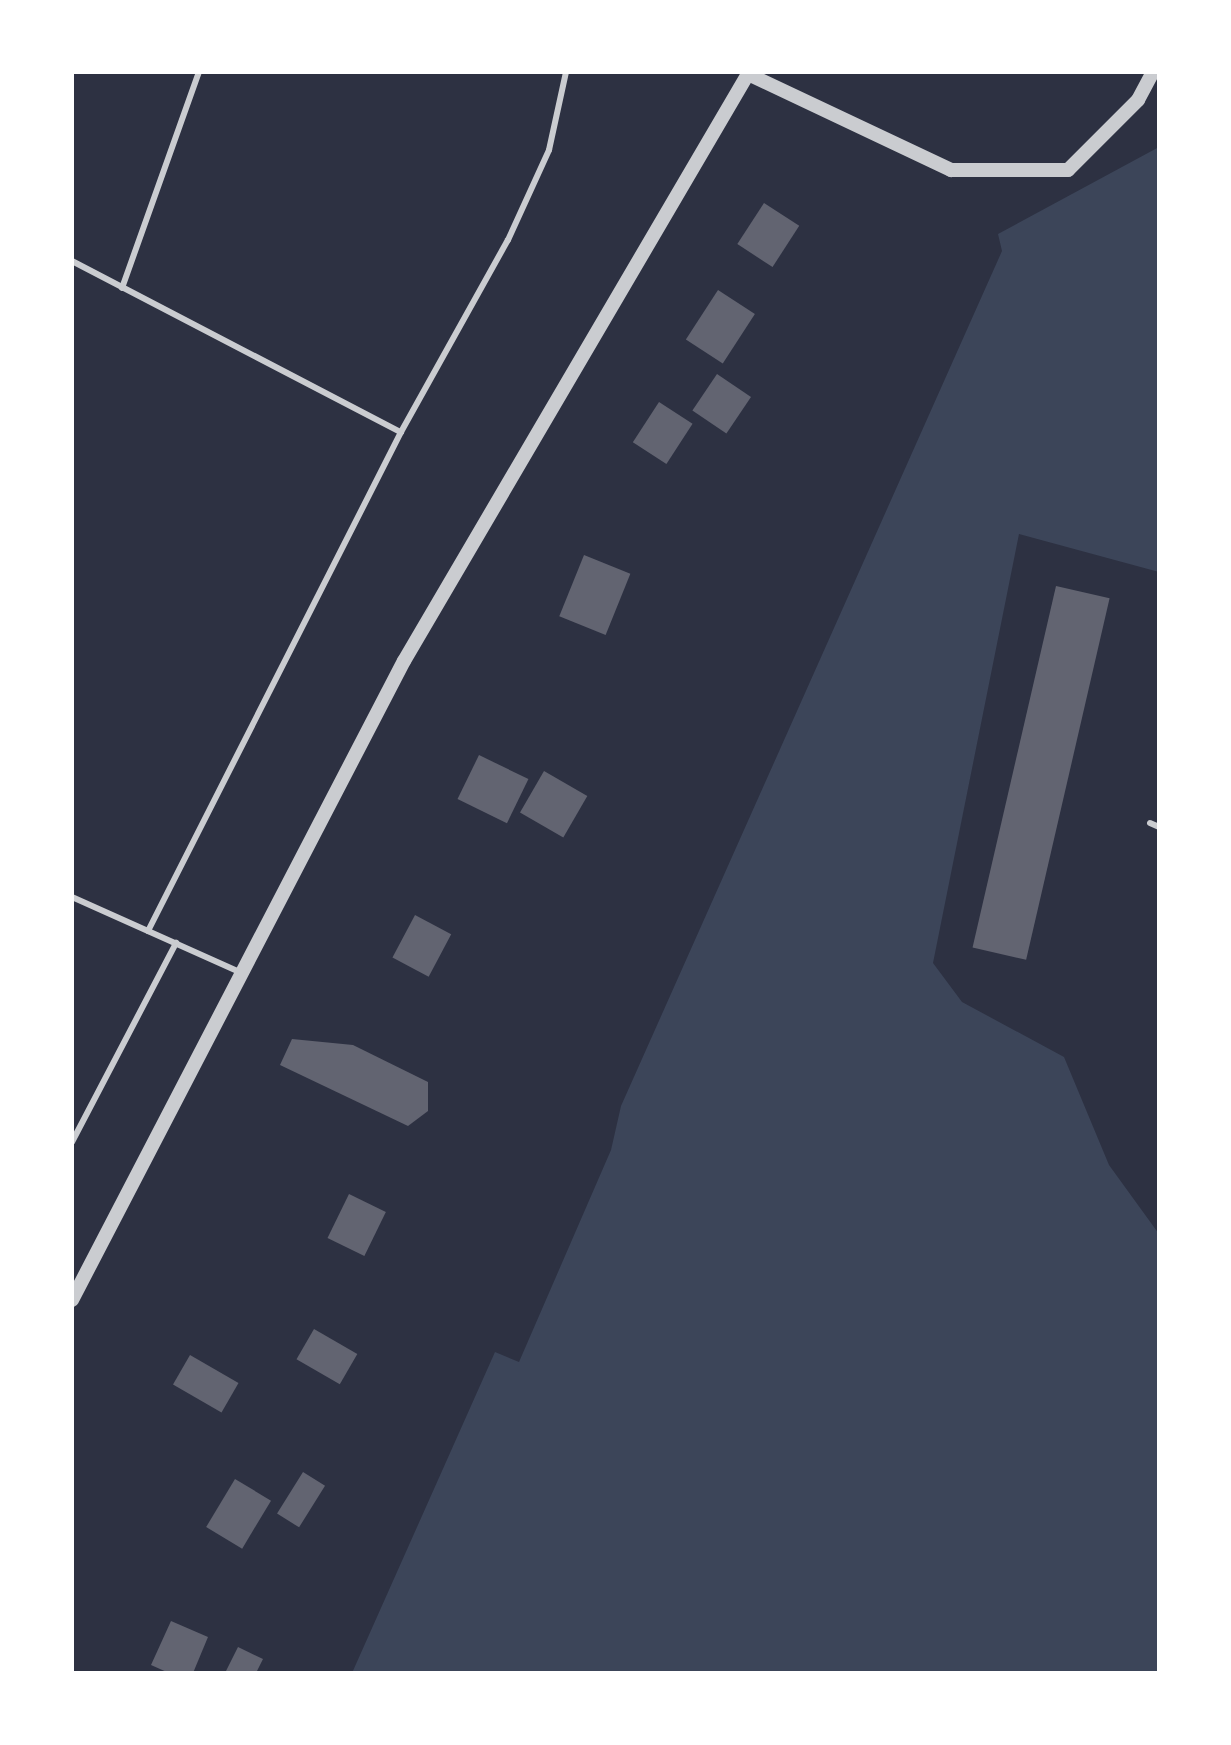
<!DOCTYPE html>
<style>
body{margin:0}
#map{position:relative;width:1231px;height:1745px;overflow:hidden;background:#2d3142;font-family:Manrope,sans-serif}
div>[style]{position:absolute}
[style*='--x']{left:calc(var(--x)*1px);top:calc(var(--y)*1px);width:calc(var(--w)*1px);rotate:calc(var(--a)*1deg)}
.green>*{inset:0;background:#3c4559}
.building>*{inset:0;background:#626471;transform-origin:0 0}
.service>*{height:6px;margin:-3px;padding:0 3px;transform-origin:3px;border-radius:3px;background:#caccd0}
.tertiary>*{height:14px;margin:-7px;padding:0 7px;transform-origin:7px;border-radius:7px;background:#caccd0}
span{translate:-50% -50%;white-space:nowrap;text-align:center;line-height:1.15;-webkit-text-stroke:6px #fff;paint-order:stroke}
.frame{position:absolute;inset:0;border:74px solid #fff;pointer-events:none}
</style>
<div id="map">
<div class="green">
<i style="clip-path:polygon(1159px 147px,1159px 572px,1019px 534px,933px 963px,962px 1002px,1064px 1057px,1109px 1165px,1159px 1234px,1159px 1673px,352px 1673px,495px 1352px,519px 1362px,611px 1150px,621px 1106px,1002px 251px,998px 234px)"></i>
</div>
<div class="building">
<i style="left:764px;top:203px;width:42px;height:49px;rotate:33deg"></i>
<i style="left:718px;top:290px;width:44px;height:59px;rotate:33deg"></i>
<i style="left:717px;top:374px;width:41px;height:44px;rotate:34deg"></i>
<i style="left:659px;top:402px;width:40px;height:48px;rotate:33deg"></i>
<i style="left:584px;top:555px;width:50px;height:66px;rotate:22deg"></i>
<i style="left:1056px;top:586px;width:55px;height:371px;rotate:13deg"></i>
<i style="left:479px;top:755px;width:55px;height:49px;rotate:26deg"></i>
<i style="left:544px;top:771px;width:50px;height:48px;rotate:30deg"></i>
<i style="left:415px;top:915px;width:41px;height:48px;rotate:28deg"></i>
<i style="clip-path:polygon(292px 1039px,353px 1045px,428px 1082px,428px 1111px,408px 1126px,280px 1065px)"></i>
<i style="left:349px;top:1194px;width:41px;height:49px;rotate:26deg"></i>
<i style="left:314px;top:1329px;width:50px;height:35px;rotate:30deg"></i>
<i style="left:190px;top:1355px;width:56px;height:34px;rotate:30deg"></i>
<i style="left:303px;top:1472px;width:26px;height:49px;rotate:32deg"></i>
<i style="left:235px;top:1479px;width:42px;height:56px;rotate:31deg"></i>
<i style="clip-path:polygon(171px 1621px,208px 1637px,193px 1673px,169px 1673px,151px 1665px)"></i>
<i style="clip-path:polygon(238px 1647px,263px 1659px,256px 1673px,225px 1673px)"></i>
</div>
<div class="service">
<i style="--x:72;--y:261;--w:371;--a:27.5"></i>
<i style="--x:122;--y:288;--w:229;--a:-70.4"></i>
<i style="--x:1150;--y:823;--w:10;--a:24"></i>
<i style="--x:72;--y:897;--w:186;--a:24.1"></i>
<i style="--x:148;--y:931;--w:559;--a:-63.11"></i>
<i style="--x:401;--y:432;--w:220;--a:-60.9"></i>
<i style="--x:508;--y:240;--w:99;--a:-65.5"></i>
<i style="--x:549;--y:150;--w:80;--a:-77.7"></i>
<i style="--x:72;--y:1142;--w:225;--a:-62.4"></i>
</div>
<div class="tertiary">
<i style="--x:72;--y:1300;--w:720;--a:-62.55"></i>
<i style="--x:404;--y:661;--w:680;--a:-59.63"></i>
<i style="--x:748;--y:74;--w:225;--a:25.3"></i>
<i style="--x:951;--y:170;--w:117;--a:0"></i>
<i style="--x:1068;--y:170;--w:99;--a:-45"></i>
<i style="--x:1138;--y:100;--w:32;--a:-62"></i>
</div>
<div class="frame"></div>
</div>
